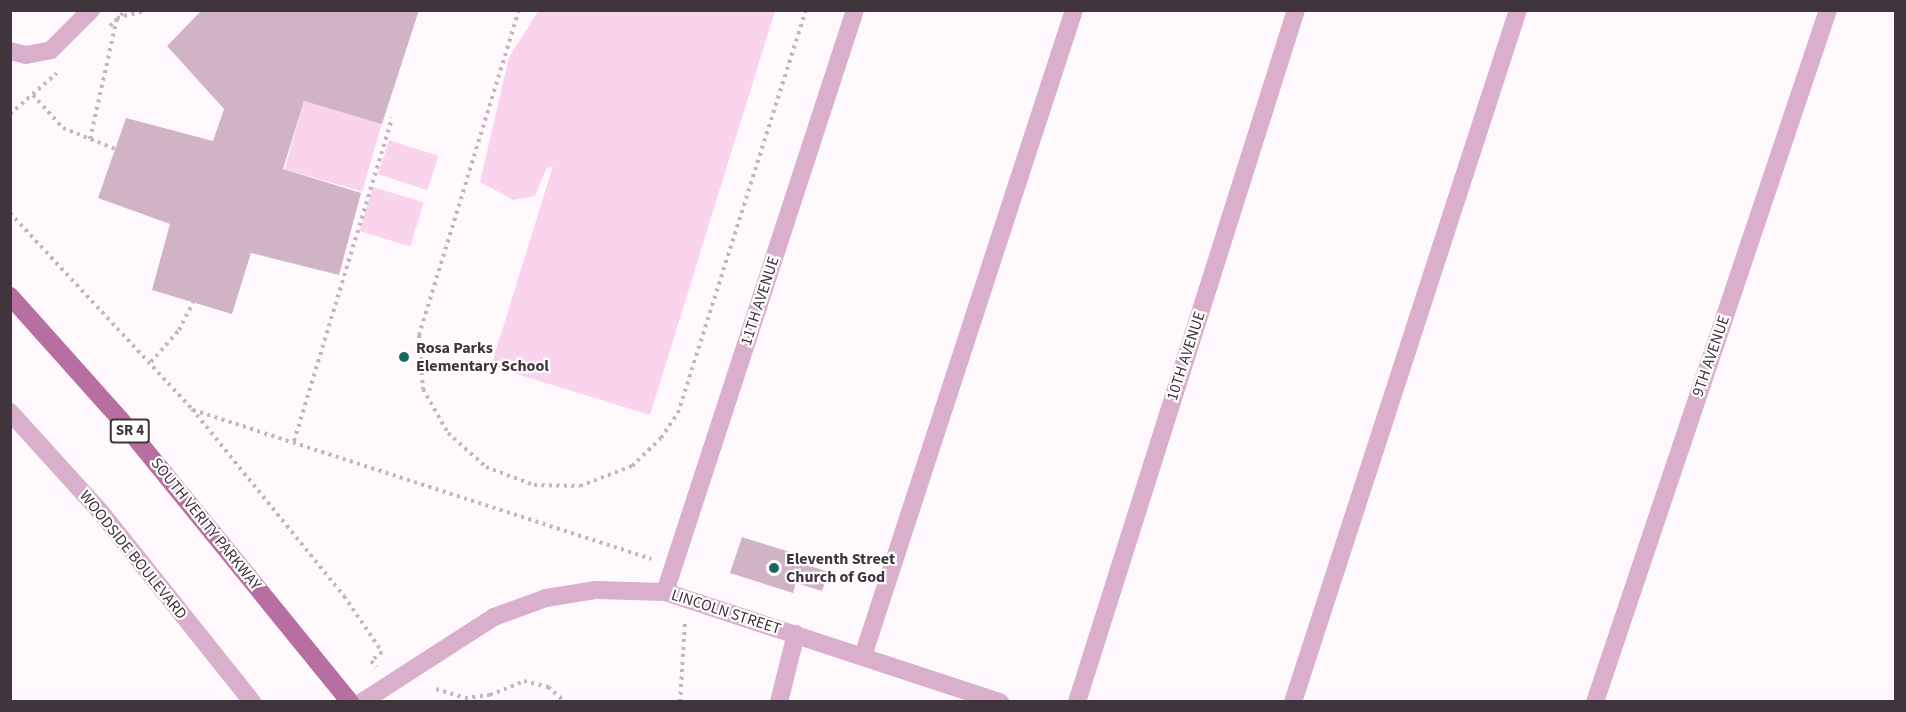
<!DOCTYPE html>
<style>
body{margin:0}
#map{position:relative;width:1906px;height:712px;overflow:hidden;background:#fff9fd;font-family:"Source Sans 3",sans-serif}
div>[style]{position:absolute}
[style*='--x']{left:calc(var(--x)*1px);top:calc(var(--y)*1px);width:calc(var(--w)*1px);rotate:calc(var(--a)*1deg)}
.green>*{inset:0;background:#fad3ed;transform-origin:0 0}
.building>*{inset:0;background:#d0b4c6}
.path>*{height:4px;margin-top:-2px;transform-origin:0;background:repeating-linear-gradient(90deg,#bfb7bc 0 3px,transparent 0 7.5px)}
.minor>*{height:18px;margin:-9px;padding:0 9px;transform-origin:9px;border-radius:9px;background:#d9afcb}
.major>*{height:18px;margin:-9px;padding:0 9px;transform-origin:9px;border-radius:9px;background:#b76ea1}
.dots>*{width:16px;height:16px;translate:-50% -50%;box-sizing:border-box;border:3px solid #fff;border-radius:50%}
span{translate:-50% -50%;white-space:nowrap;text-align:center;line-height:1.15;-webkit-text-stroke:4.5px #fff;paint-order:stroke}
.shield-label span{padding:2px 4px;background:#fff;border:2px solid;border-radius:4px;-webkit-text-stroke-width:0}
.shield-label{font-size:15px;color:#40353c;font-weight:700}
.street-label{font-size:16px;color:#40353c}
.poi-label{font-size:16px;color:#40353c;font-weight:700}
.left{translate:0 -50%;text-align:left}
.frame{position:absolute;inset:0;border:12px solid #40353c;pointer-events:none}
</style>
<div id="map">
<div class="green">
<i style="clip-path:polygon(539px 10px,775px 11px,650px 415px,491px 366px,553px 166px,546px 169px,535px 196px,513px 200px,480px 182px,509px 57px)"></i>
<i style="left:304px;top:101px;width:81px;height:71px;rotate:16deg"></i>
<i style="left:389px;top:140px;width:52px;height:36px;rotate:18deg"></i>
<i style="left:373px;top:187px;width:53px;height:46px;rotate:17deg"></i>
</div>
<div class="building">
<i style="clip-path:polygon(202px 10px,419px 10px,382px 124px,304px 101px,283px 169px,361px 193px,339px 275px,251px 253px,232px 314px,152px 290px,170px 224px,98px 198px,126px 118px,213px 141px,224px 109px,167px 46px)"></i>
<i style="clip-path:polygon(742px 537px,806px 557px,804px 564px,829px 572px,822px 591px,796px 583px,793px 593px,730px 573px)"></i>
</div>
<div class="path">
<i style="--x:519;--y:10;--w:340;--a:107.1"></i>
<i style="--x:419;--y:335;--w:54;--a:85.8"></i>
<i style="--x:423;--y:389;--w:51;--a:60.4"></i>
<i style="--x:448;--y:433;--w:51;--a:41.8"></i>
<i style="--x:486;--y:467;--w:51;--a:20.6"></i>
<i style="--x:534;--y:485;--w:46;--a:1.2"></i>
<i style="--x:580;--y:486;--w:56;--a:-21"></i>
<i style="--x:632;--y:466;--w:40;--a:-44"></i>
<i style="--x:661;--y:438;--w:30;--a:-56"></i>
<i style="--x:678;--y:413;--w:423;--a:-72.4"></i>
<i style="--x:110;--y:26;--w:23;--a:-45"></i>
<i style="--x:33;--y:95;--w:45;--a:47.7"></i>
<i style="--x:63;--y:128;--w:56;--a:22"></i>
<i style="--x:10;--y:114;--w:62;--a:-41.1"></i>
<i style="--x:90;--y:139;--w:124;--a:-77.4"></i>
<i style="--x:117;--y:18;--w:31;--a:-15"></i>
<i style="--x:10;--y:213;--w:267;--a:47.1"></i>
<i style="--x:192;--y:409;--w:241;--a:50.9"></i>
<i style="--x:344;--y:596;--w:68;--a:55.8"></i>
<i style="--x:382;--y:652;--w:14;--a:141"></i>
<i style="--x:371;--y:661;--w:8;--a:45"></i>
<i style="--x:151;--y:362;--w:43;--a:-48.8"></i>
<i style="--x:179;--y:330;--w:31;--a:-63"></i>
<i style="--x:193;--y:410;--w:482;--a:18"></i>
<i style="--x:294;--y:441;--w:338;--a:-73.1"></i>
<i style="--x:436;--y:689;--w:30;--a:17"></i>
<i style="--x:465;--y:698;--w:25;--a:-7"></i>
<i style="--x:490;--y:695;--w:37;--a:-22"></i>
<i style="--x:524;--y:681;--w:25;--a:14"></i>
<i style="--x:548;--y:687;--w:23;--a:41"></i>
<i style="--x:680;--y:702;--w:79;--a:-86.4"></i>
</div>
<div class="minor">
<i style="--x:10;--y:51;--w:16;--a:14"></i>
<i style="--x:26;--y:55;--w:25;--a:-11"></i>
<i style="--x:51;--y:50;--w:57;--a:-45"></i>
<i style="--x:10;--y:412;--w:132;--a:47.8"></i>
<i style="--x:99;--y:510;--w:246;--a:51.4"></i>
<i style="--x:665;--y:592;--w:612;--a:-71.92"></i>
<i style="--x:863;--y:656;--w:680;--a:-71.91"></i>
<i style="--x:362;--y:702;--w:157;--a:-32.8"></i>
<i style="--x:494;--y:617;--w:55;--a:-20.1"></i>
<i style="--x:546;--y:598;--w:51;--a:-9.1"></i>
<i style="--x:596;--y:590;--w:69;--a:1.7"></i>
<i style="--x:665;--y:592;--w:353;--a:18.2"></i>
<i style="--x:779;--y:702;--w:70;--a:-76"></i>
<i style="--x:1077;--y:702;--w:726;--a:-72.44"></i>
<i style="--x:1293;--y:702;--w:728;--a:-71.99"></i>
<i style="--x:1595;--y:702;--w:730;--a:-71.39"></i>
</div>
<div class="major">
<i style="--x:10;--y:296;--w:165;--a:48.2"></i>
<i style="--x:120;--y:419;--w:365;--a:50.9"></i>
</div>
<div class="dots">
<i style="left:404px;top:357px;background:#1a6762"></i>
<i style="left:774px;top:568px;background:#1a6762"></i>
</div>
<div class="shield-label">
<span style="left:130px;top:431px">SR 4</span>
</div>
<div class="street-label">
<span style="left:760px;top:301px;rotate:-72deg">11TH AVENUE</span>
<span style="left:1186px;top:356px;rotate:-72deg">10TH AVENUE</span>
<span style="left:1711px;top:356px;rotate:-71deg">9TH AVENUE</span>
<span style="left:206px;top:524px;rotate:51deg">SOUTH VERITY PARKWAY</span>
<span style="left:133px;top:555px;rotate:51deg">WOODSIDE BOULEVARD</span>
<span style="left:726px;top:612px;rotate:18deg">LINCOLN STREET</span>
</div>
<div class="poi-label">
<span class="left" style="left:416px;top:357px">Rosa Parks<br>Elementary School</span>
<span class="left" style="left:786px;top:568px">Eleventh Street<br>Church of God</span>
</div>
<div class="frame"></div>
</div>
